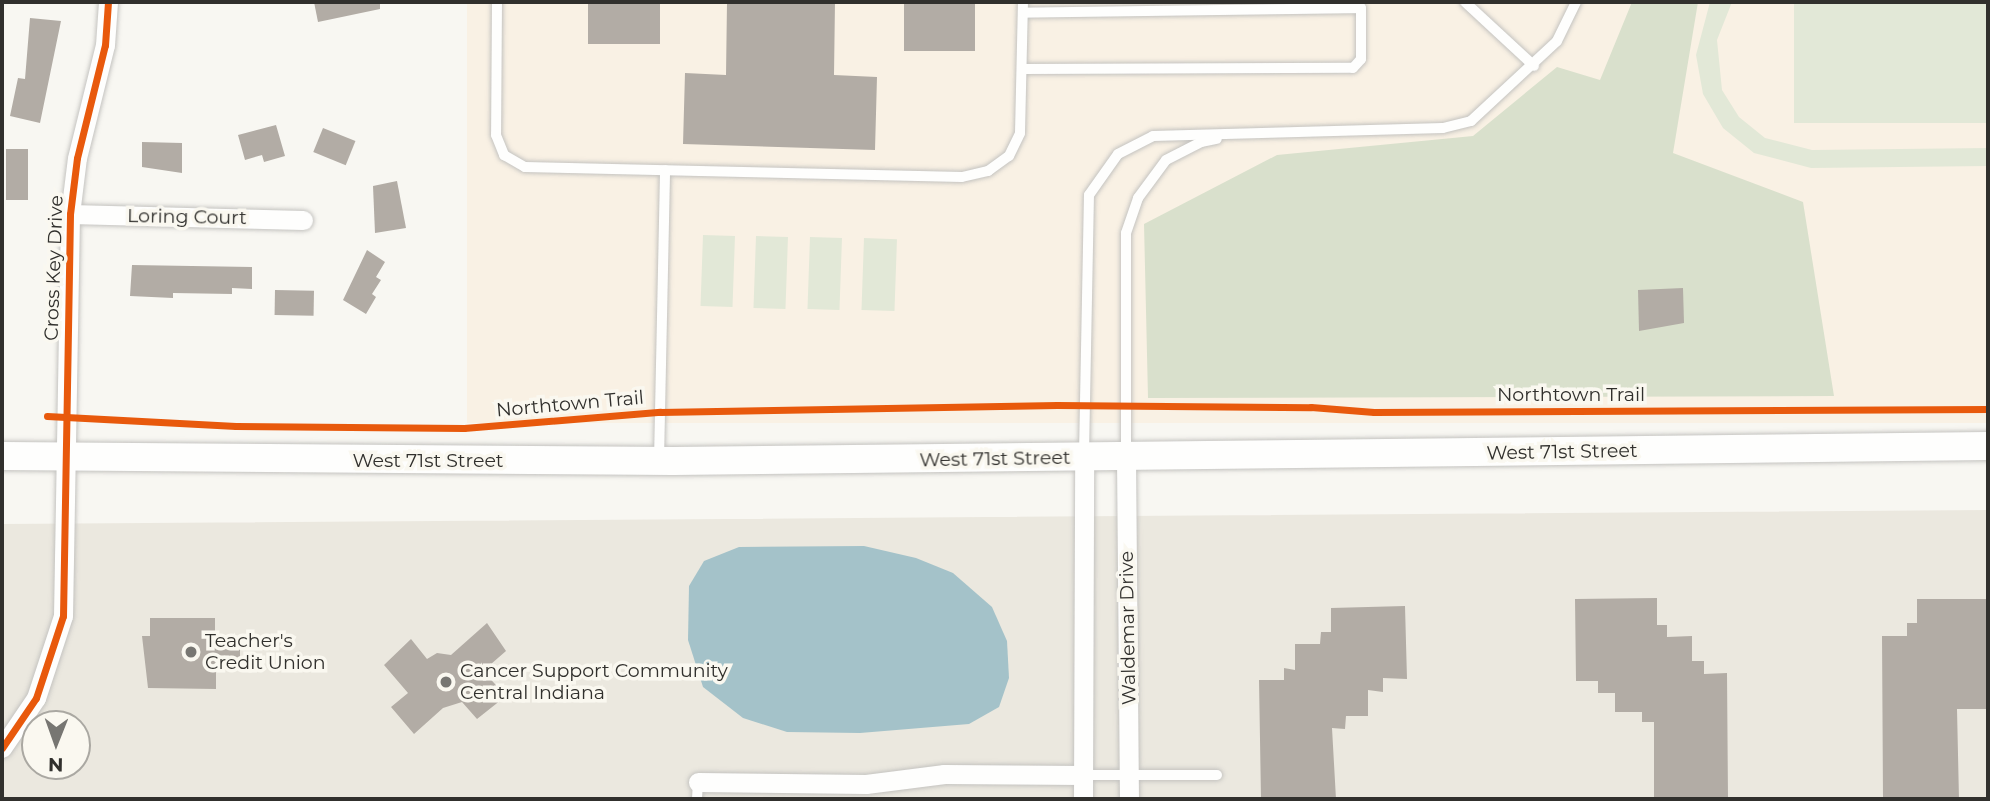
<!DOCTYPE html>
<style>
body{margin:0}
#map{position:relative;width:1990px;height:801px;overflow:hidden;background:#f8f7f2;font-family:Montserrat,sans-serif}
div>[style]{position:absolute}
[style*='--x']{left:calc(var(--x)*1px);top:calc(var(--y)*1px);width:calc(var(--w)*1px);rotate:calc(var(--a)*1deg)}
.built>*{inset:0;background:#ebe8df}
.education>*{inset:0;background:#f9f1e4;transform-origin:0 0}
.green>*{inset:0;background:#e2e8d7;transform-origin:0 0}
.forest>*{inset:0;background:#d9e0cc}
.water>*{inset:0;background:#a4c2c9}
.building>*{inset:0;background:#b2aca5;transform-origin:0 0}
.roads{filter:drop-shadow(0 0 2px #c4c3c0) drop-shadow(0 0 2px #c4c3c0)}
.lane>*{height:10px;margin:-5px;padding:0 5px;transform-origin:5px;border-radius:5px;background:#fefefd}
.street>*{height:19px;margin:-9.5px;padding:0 9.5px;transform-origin:9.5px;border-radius:9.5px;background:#fefefd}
.secondary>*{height:28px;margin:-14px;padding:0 14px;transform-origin:14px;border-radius:14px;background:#fefefd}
.cycleway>*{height:7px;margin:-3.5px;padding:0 3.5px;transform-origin:3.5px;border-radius:3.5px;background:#e8590c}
.dots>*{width:19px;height:19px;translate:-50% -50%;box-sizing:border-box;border:4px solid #faf8f0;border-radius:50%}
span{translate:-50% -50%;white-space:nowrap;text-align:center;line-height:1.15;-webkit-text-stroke:7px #faf8f0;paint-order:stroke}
.street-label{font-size:19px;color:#31302d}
.poi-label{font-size:19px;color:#31302d}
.left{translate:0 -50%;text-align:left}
.frame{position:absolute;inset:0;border:4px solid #31302d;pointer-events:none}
.north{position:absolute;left:21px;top:710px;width:70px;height:70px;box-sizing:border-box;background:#faf8f0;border:2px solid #aaa8a2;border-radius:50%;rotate:181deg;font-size:19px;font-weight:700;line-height:28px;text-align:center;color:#31302d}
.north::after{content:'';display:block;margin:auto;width:24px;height:32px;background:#777672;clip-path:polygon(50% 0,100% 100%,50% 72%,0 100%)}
</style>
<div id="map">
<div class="built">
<i style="clip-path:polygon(evenodd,1988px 510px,1988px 799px,2px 799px,2px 524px,1988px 510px,35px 724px,77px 724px,77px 766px,35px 766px,35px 724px)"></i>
</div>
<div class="education">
<i style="left:467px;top:2px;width:1521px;height:421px"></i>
</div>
<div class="green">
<i style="clip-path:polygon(1710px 2px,1732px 2px,1717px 40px,1722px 90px,1739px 117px,1765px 138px,1812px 150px,1988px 148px,1988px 166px,1811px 168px,1754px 153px,1723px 128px,1703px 94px,1696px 55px)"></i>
<i style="left:1794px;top:2px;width:194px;height:121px"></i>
<i style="left:703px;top:235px;width:32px;height:71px;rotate:2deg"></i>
<i style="left:756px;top:236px;width:32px;height:72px;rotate:2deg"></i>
<i style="left:810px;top:237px;width:32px;height:72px;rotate:2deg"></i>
<i style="left:864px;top:238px;width:33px;height:72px;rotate:2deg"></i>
</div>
<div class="forest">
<i style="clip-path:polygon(1632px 2px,1698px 2px,1673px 153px,1803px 202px,1834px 396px,1148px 398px,1144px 224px,1277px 155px,1473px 136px,1557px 67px,1600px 80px)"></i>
</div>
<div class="water">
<i style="clip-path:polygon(864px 546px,916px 558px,953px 573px,992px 607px,1007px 641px,1009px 678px,999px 707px,969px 724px,860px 733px,787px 732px,743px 718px,703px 687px,688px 640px,689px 586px,704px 561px,739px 547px)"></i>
</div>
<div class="building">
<i style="clip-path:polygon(314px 2px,380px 2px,380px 9px,318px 22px)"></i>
<i style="left:588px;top:2px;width:72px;height:42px"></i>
<i style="clip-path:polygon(727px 2px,835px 2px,834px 75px,877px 77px,875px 150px,683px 144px,685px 73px,726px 75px)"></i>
<i style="left:904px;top:2px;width:71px;height:49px"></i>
<i style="clip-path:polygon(30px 18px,61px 21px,40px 123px,10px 116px,18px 78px,25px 79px)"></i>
<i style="clip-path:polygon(276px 125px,285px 156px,264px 162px,262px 155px,245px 160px,238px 135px)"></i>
<i style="left:323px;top:128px;width:35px;height:26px;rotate:22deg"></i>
<i style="clip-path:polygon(142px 142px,182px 143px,182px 173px,142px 167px)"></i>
<i style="left:6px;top:149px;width:22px;height:51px"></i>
<i style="clip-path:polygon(397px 181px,406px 228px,375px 233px,373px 186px)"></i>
<i style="clip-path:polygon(367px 250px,385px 262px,376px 277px,381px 280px,372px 294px,376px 297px,366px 314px,343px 300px)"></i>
<i style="clip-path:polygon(132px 265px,252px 267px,252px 289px,232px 288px,232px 294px,173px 293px,173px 298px,130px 296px)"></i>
<i style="clip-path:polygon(1683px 288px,1684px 323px,1639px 331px,1638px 290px)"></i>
<i style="left:275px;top:290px;width:39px;height:25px;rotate:1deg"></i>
<i style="clip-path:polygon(1657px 598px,1657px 625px,1667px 625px,1667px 637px,1692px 636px,1692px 661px,1704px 661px,1704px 674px,1727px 673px,1728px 799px,1654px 799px,1654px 722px,1642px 722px,1642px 712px,1615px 712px,1615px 693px,1598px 693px,1598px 681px,1576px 681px,1575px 599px)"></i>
<i style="clip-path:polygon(1917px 599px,1988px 599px,1988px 709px,1957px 709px,1959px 799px,1883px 799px,1882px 636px,1907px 636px,1907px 623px,1917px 623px)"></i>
<i style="clip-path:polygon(1405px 606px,1407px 679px,1383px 678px,1383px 692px,1368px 690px,1368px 716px,1346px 716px,1345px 729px,1332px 728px,1336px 799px,1261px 799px,1259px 680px,1284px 680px,1284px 668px,1295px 670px,1295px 644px,1320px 644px,1321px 632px,1331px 632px,1331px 608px)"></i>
<i style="clip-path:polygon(150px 618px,215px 618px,215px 637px,240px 637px,240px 669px,216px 669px,216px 689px,148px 688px,142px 636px,150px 636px)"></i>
<i style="clip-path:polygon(487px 623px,506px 651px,483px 671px,506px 696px,477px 719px,462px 702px,443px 708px,414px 734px,391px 707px,408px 693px,384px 665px,411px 639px,427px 659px,437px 653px,451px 655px)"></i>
</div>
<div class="roads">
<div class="lane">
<i style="--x:497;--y:2;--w:133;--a:90.4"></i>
<i style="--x:496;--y:135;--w:22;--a:68"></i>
<i style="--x:504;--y:155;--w:24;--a:30"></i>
<i style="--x:525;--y:167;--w:437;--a:1.3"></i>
<i style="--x:962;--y:177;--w:27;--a:-13"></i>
<i style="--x:988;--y:171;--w:26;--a:-36"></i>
<i style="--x:1009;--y:156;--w:25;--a:-64"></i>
<i style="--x:1020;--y:133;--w:131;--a:-88.7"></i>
<i style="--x:1465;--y:2;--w:94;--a:42.8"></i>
<i style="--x:1022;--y:69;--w:331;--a:-0.2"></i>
<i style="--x:1353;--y:68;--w:12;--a:-48"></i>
<i style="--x:1361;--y:59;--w:51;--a:-90"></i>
<i style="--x:1361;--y:8;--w:338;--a:179.2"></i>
<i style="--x:1126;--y:452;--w:219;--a:-90"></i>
<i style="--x:1126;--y:233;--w:37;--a:-71"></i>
<i style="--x:1138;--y:198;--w:47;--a:-53.6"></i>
<i style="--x:1166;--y:160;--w:39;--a:-27"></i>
<i style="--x:1201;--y:142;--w:16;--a:-11"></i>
<i style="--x:1084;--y:454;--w:259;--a:-88.9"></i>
<i style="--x:1089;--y:195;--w:50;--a:-54.7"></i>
<i style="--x:1118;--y:154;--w:39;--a:-27"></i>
<i style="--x:1153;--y:136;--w:290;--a:-1.6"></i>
<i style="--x:1443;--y:128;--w:29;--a:-14"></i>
<i style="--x:1471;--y:121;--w:117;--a:-42.9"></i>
<i style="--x:1557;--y:41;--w:43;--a:-64"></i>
<i style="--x:659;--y:460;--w:290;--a:-88.8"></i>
<i style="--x:1083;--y:775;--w:134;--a:0"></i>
<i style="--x:697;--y:799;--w:17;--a:-87"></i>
</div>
<div class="street">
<i style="--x:70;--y:214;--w:233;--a:1.5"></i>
<i style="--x:1126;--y:457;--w:342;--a:89.5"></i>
<i style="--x:2;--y:748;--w:60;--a:-55.8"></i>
<i style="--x:36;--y:698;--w:86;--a:-71.8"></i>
<i style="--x:63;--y:616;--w:402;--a:-89"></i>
<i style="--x:70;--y:214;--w:56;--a:-82.9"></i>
<i style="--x:77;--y:158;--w:116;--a:-76.1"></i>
<i style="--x:105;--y:45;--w:43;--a:-86"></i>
<i style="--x:698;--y:782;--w:168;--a:0.7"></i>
<i style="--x:866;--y:784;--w:79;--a:-7.3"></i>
<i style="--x:944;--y:774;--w:139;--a:0.4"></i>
<i style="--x:1083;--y:799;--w:341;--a:-89.8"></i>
</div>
<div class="secondary">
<i style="--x:2;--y:456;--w:671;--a:0.43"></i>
<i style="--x:673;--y:461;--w:1315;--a:-0.65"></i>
</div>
</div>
<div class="cycleway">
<i style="--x:47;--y:416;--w:189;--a:3"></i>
<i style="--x:236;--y:426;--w:228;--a:0.5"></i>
<i style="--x:464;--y:428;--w:197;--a:-4.7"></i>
<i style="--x:660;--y:412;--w:397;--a:-1"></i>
<i style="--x:1057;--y:405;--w:254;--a:0.5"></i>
<i style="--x:1311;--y:407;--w:63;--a:4.5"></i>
<i style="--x:1374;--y:412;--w:614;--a:-0.28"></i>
<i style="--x:2;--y:748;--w:60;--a:-55.8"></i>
<i style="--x:36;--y:698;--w:86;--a:-71.8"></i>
<i style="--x:63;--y:616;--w:402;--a:-89"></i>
<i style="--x:70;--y:214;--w:56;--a:-82.9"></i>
<i style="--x:77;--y:158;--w:116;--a:-76.1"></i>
<i style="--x:105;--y:45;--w:43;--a:-86"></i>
</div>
<div class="dots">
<i style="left:191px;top:652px;background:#777672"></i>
<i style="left:446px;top:682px;background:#777672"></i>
</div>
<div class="street-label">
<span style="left:187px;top:217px;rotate:1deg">Loring Court</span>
<span style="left:54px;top:268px;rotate:-88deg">Cross Key Drive</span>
<span style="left:1571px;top:395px">Northtown Trail</span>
<span style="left:570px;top:404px;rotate:-5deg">Northtown Trail</span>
<span style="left:1562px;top:452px;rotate:-1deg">West 71st Street</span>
<span style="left:995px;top:459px;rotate:-1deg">West 71st Street</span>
<span style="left:428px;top:461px">West 71st Street</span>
<span style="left:1128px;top:628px;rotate:-91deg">Waldemar Drive</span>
</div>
<div class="poi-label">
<span class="left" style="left:205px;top:652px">Teacher's<br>Credit Union</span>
<span class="left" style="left:460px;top:682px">Cancer Support Community<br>Central Indiana</span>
</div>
<div class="frame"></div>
<div class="north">N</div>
</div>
